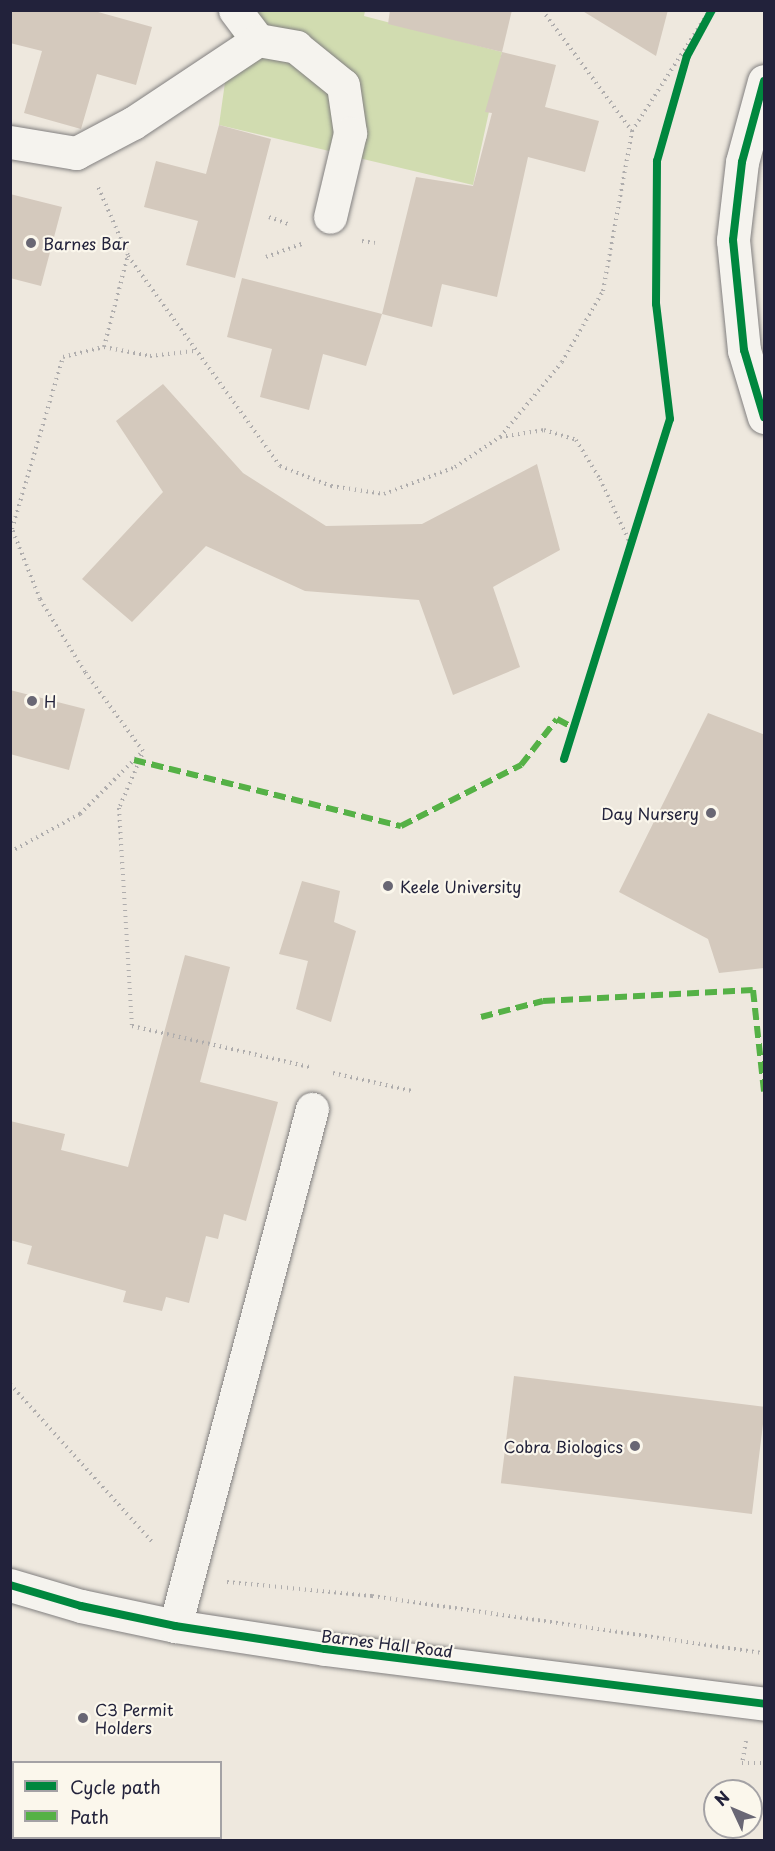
<!DOCTYPE html>
<style>
body{margin:0}
#map{position:relative;width:775px;height:1851px;overflow:hidden;background:#eee8de;font-family:"Playpen Sans",sans-serif}
div>[style]{position:absolute}
[style*='--x']{left:calc(var(--x)*1px);top:calc(var(--y)*1px);width:calc(var(--w)*1px);rotate:calc(var(--a)*1deg)}
.green>*{inset:0;background:#d1dcb0}
.building>*{inset:0;background:#d4c9bd;transform-origin:0 0}
.path>*{height:4px;margin-top:-2px;transform-origin:0;background:repeating-linear-gradient(90deg,#afadad 0 1.5px,transparent 0 6px)}
.roads{filter:drop-shadow(0 0 2px #828080) drop-shadow(0 0 2px #828080)}
.minor>*{height:33px;margin:-16.5px;padding:0 16.5px;transform-origin:16.5px;border-radius:16.5px;background:#f5f3ee}
.quiet>*{height:6px;margin-top:-3px;transform-origin:0;background:repeating-linear-gradient(90deg,#55b146 0 12px,transparent 0 18px)}
.cycleway>*{height:8px;margin:-4px;padding:0 4px;transform-origin:4px;border-radius:4px;background:#00873e}
.dots>*{width:16px;height:16px;translate:-50% -50%;box-sizing:border-box;border:3px solid #fbf7ec;border-radius:50%}
span{translate:-50% -50%;white-space:nowrap;text-align:center;line-height:1.15;-webkit-text-stroke:4.5px #fbf7ec;paint-order:stroke}
.poi-label{font-size:16px;color:#22223b}
.left{translate:0 -50%;text-align:left}
.right{translate:-100% -50%;text-align:right}
.street-label{font-size:16px;color:#22223b}
.frame{position:absolute;inset:0;border:12px solid #22223b;pointer-events:none}
.legend{position:absolute;left:12px;top:1761px;width:210px;height:78px;box-sizing:border-box;background:#fbf7ec;border:2px solid #a4a2a5;margin:0;padding:8px 10px;list-style:none;font-size:18px;color:#22223b}
.legend li{display:flex;align-items:center;gap:12px;height:30px}
.legend b{width:30px;border:2px solid #a4a2a5}
.north{position:absolute;left:703px;top:1779px;width:60px;height:60px;box-sizing:border-box;background:#fbf7ec;border:2px solid #a4a2a5;border-radius:50%;rotate:314deg;font-size:16px;font-weight:700;line-height:24px;text-align:center;color:#22223b}
.north::after{content:'';display:block;margin:auto;width:21px;height:27px;background:#696774;clip-path:polygon(50% 0,100% 100%,50% 72%,0 100%)}
</style>
<div id="map">
<div class="green">
<i style="clip-path:polygon(235px 11px,365px 11px,364px 16px,502px 52px,473px 185px,219px 125px)"></i>
</div>
<div class="building">
<i style="clip-path:polygon(10px 10px,91px 10px,152px 27px,136px 85px,97px 74px,81px 129px,24px 113px,42px 51px,10px 43px)"></i>
<i style="clip-path:polygon(390px 10px,512px 10px,502px 52px,388px 24px)"></i>
<i style="clip-path:polygon(581px 10px,668px 10px,656px 56px)"></i>
<i style="clip-path:polygon(502px 52px,556px 65px,545px 107px,599px 121px,585px 172px,528px 157px,497px 297px,442px 284px,432px 327px,382px 314px,416px 177px,473px 186px,492px 113px,485px 112px)"></i>
<i style="clip-path:polygon(219px 125px,271px 139px,235px 278px,186px 265px,198px 221px,144px 207px,156px 161px,206px 174px)"></i>
<i style="clip-path:polygon(10px 194px,62px 207px,41px 286px,10px 278px)"></i>
<i style="clip-path:polygon(242px 278px,382px 314px,366px 366px,323px 354px,309px 410px,260px 397px,272px 349px,227px 337px)"></i>
<i style="clip-path:polygon(163px 384px,243px 473px,326px 526px,422px 524px,537px 464px,560px 550px,493px 587px,520px 667px,453px 695px,419px 600px,305px 591px,206px 546px,132px 622px,82px 579px,163px 492px,116px 421px)"></i>
<i style="clip-path:polygon(10px 690px,85px 709px,69px 770px,10px 754px)"></i>
<i style="clip-path:polygon(708px 713px,765px 735px,765px 968px,719px 973px,708px 939px,619px 892px)"></i>
<i style="clip-path:polygon(302px 881px,340px 891px,334px 922px,356px 931px,331px 1022px,296px 1009px,308px 961px,279px 954px)"></i>
<i style="clip-path:polygon(185px 955px,230px 967px,200px 1082px,278px 1102px,246px 1221px,224px 1214px,218px 1239px,206px 1236px,189px 1303px,166px 1297px,162px 1311px,123px 1302px,126px 1291px,27px 1264px,32px 1246px,10px 1240px,10px 1121px,65px 1134px,61px 1150px,128px 1167px)"></i>
<i style="left:514px;top:1376px;width:253px;height:108px;rotate:7deg"></i>
</div>
<div class="path">
<i style="--x:542;--y:10;--w:151;--a:53.4"></i>
<i style="--x:632;--y:131;--w:144;--a:-57.2"></i>
<i style="--x:269;--y:217;--w:23;--a:20"></i>
<i style="--x:362;--y:241;--w:13;--a:9"></i>
<i style="--x:128;--y:256;--w:259;--a:54.1"></i>
<i style="--x:280;--y:466;--w:55;--a:21.4"></i>
<i style="--x:331;--y:486;--w:54;--a:8.6"></i>
<i style="--x:384;--y:494;--w:76;--a:-20.8"></i>
<i style="--x:455;--y:467;--w:54;--a:-33.7"></i>
<i style="--x:500;--y:437;--w:97;--a:-50.4"></i>
<i style="--x:562;--y:362;--w:82;--a:-60"></i>
<i style="--x:603;--y:291;--w:163;--a:-79.7"></i>
<i style="--x:266;--y:257;--w:38;--a:-20"></i>
<i style="--x:104;--y:347;--w:47;--a:11.1"></i>
<i style="--x:150;--y:356;--w:44;--a:-6.5"></i>
<i style="--x:500;--y:437;--w:45;--a:-9"></i>
<i style="--x:544;--y:430;--w:34;--a:17"></i>
<i style="--x:576;--y:440;--w:46;--a:58.4"></i>
<i style="--x:600;--y:479;--w:73;--a:64.8"></i>
<i style="--x:142;--y:755;--w:58;--a:113.5"></i>
<i style="--x:119;--y:808;--w:218;--a:86.6"></i>
<i style="--x:132;--y:1026;--w:182;--a:13"></i>
<i style="--x:10;--y:852;--w:80;--a:-28.5"></i>
<i style="--x:80;--y:814;--w:89;--a:-45"></i>
<i style="--x:143;--y:751;--w:98;--a:-126.3"></i>
<i style="--x:85;--y:672;--w:86;--a:-121.7"></i>
<i style="--x:40;--y:599;--w:75;--a:-111.8"></i>
<i style="--x:12;--y:529;--w:179;--a:-73.5"></i>
<i style="--x:63;--y:357;--w:42;--a:-13.7"></i>
<i style="--x:104;--y:347;--w:95;--a:-75.4"></i>
<i style="--x:128;--y:255;--w:74;--a:-113.8"></i>
<i style="--x:333;--y:1073;--w:81;--a:12.8"></i>
<i style="--x:10;--y:1384;--w:215;--a:48"></i>
<i style="--x:227;--y:1582;--w:146;--a:5.5"></i>
<i style="--x:372;--y:1596;--w:396;--a:8.3"></i>
<i style="--x:746;--y:1741;--w:22;--a:100"></i>
<i style="--x:742;--y:1763;--w:22;--a:0"></i>
</div>
<div class="roads">
<div class="minor">
<i style="--x:235;--y:10;--w:38;--a:53"></i>
<i style="--x:764;--y:81;--w:84;--a:105.2"></i>
<i style="--x:742;--y:162;--w:79;--a:96.6"></i>
<i style="--x:733;--y:240;--w:111;--a:84.3"></i>
<i style="--x:744;--y:350;--w:70;--a:73.4"></i>
<i style="--x:10;--y:142;--w:67;--a:9.5"></i>
<i style="--x:76;--y:153;--w:64;--a:-27.8"></i>
<i style="--x:133;--y:123;--w:150;--a:-33.6"></i>
<i style="--x:258;--y:40;--w:39;--a:10"></i>
<i style="--x:296;--y:47;--w:60;--a:39"></i>
<i style="--x:343;--y:85;--w:49;--a:81.7"></i>
<i style="--x:350;--y:133;--w:86;--a:103.4"></i>
<i style="--x:10;--y:1585;--w:74;--a:16.5"></i>
<i style="--x:81;--y:1606;--w:96;--a:12"></i>
<i style="--x:175;--y:1626;--w:152;--a:8.7"></i>
<i style="--x:325;--y:1649;--w:442;--a:7.1"></i>
<i style="--x:175;--y:1626;--w:535;--a:-75.16"></i>
</div>
</div>
<div class="quiet">
<i style="--x:134;--y:760;--w:275;--a:13.9"></i>
<i style="--x:401;--y:826;--w:135;--a:-26.9"></i>
<i style="--x:521;--y:765;--w:58;--a:-52"></i>
<i style="--x:557;--y:719;--w:19;--a:28"></i>
<i style="--x:481;--y:1017;--w:64;--a:-14.5"></i>
<i style="--x:543;--y:1001;--w:210;--a:-3"></i>
<i style="--x:753;--y:990;--w:102;--a:83.8"></i>
</div>
<div class="cycleway">
<i style="--x:764;--y:81;--w:84;--a:105.2"></i>
<i style="--x:742;--y:162;--w:79;--a:96.6"></i>
<i style="--x:733;--y:240;--w:111;--a:84.3"></i>
<i style="--x:744;--y:350;--w:70;--a:73.4"></i>
<i style="--x:564;--y:759;--w:356;--a:-72.7"></i>
<i style="--x:670;--y:419;--w:116;--a:-96.9"></i>
<i style="--x:656;--y:304;--w:143;--a:-89.6"></i>
<i style="--x:657;--y:161;--w:109;--a:-74.1"></i>
<i style="--x:687;--y:56;--w:52;--a:-61.5"></i>
<i style="--x:10;--y:1585;--w:74;--a:16.5"></i>
<i style="--x:81;--y:1606;--w:96;--a:12"></i>
<i style="--x:175;--y:1626;--w:152;--a:8.7"></i>
<i style="--x:325;--y:1649;--w:442;--a:7.1"></i>
</div>
<div class="dots">
<i style="left:31px;top:243px;background:#696774"></i>
<i style="left:32px;top:701px;background:#696774"></i>
<i style="left:711px;top:813px;background:#696774"></i>
<i style="left:388px;top:886px;background:#696774"></i>
<i style="left:635px;top:1446px;background:#696774"></i>
<i style="left:83px;top:1718px;background:#696774"></i>
</div>
<div class="poi-label">
<span class="left" style="left:43px;top:243px">Barnes Bar</span>
<span class="left" style="left:44px;top:701px">H</span>
<span class="right" style="left:699px;top:813px">Day Nursery</span>
<span class="left" style="left:400px;top:886px">Keele University</span>
<span class="right" style="left:623px;top:1446px">Cobra Biologics</span>
<span class="left" style="left:95px;top:1718px">C3 Permit<br>Holders</span>
</div>
<div class="street-label">
<span style="left:387px;top:1643px;rotate:7deg">Barnes Hall Road</span>
</div>
<div class="frame"></div>
<ul class="legend">
<li><b style="height:8px;background:#00873e"></b>Cycle path</li>
<li><b style="height:8px;background:#55b146"></b>Path</li>
</ul>
<div class="north">N</div>
</div>
